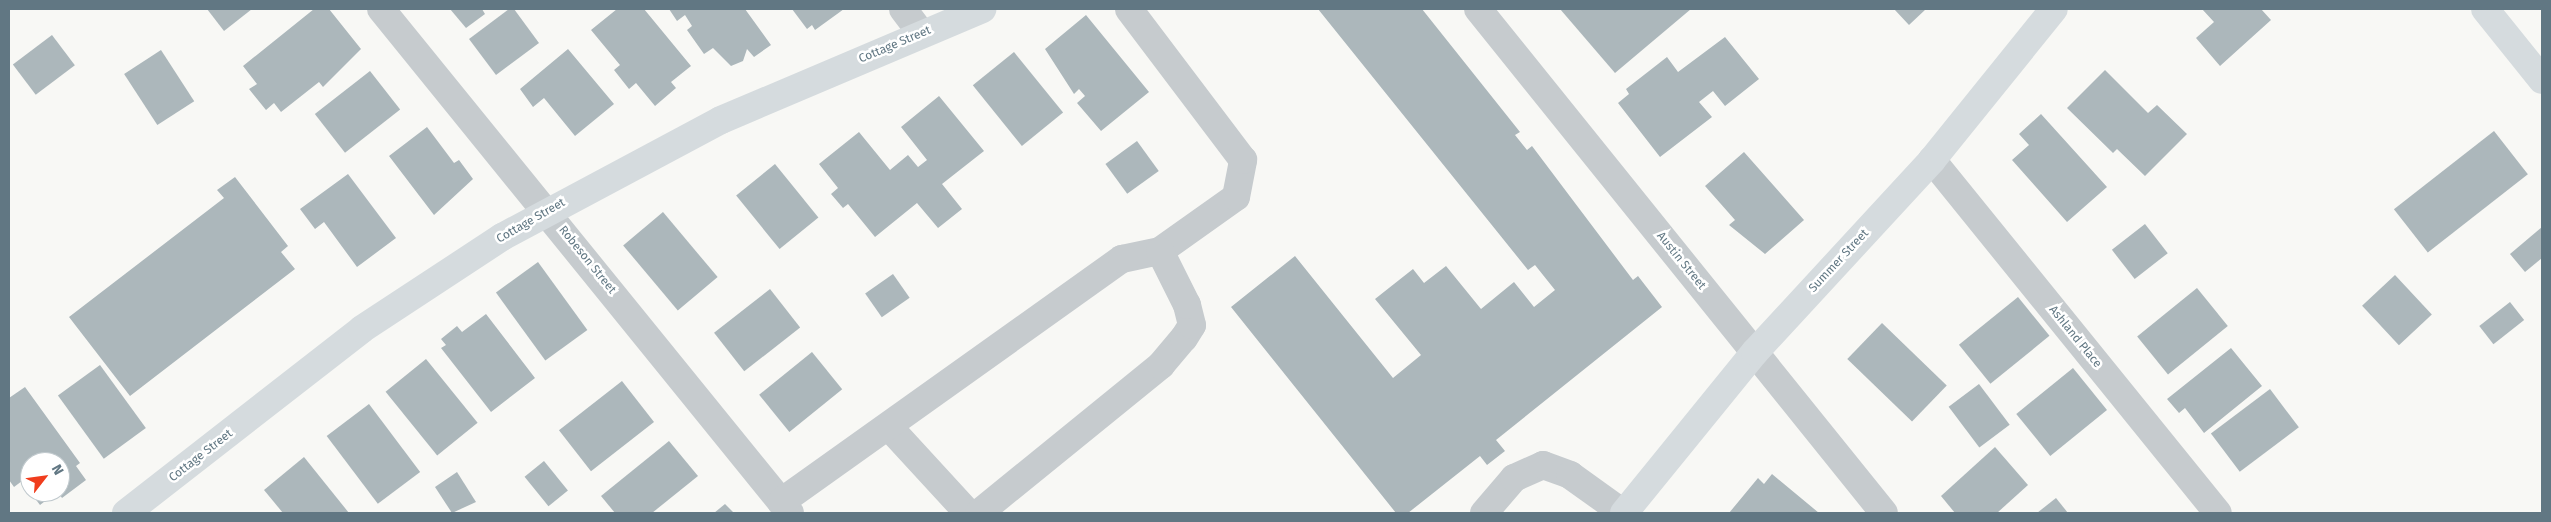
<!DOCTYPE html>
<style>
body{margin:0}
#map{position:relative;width:2551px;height:522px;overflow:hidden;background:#f8f8f5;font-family:"Fira Sans",sans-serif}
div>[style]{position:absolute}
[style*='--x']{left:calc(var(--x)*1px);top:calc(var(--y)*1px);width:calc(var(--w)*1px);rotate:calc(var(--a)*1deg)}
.building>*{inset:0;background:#acb7bb;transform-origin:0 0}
.minor>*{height:28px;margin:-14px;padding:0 14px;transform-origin:14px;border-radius:14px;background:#c6cbce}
.major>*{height:28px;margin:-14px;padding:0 14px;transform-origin:14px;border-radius:14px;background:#d5dbde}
span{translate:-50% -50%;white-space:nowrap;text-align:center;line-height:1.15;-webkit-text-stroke:5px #fff;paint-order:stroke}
.street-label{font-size:12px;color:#617783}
.frame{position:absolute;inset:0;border:10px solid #617783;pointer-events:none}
.north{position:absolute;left:20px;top:452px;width:50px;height:50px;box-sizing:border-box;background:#fff;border:1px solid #c0c9cd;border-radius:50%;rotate:60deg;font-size:14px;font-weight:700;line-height:20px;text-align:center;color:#617783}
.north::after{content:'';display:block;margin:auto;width:18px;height:22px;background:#f03d1d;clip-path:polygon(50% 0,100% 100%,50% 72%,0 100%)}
</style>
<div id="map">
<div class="building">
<i style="clip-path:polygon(207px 9px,252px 9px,224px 31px)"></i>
<i style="clip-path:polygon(314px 9px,329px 9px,361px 49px,323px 87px,319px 82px,281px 112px,274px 103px,266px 110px,249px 89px,257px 84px,243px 66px)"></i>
<i style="clip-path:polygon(450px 9px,482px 9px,485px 14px,466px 28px)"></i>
<i style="clip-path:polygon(509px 9px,514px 9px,539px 43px,496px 75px,469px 39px)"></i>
<i style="clip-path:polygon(617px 9px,644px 9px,691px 66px,671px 82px,676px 88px,655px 106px,636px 83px,629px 89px,614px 70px,620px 65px,591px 30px)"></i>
<i style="clip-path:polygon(669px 9px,745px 9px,771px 45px,754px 57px,747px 49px,743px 61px,731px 66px,713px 48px,704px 54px,687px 30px,692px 26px,685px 15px,677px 21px)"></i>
<i style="clip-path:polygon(792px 9px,844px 9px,815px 30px,812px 25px,807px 29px)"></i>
<i style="clip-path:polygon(1318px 9px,1422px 9px,1520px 132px,1515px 135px,1527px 150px,1532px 146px,1633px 280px,1638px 276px,1662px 307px,1496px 440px,1505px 451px,1487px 465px,1480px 456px,1408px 513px,1396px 513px,1231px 307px,1295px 256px,1393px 378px,1421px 355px,1375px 299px,1413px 269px,1424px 283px,1446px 266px,1481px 309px,1514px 282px,1534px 307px,1555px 290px,1535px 265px,1528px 270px)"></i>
<i style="clip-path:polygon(1560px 9px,1691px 9px,1615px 73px)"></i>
<i style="clip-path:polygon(1894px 9px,1926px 9px,1909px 25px)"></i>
<i style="clip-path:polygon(2202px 9px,2261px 9px,2271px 20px,2220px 66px,2196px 38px,2214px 22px)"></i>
<i style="clip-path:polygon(1086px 15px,1149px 92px,1101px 131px,1077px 103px,1085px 96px,1079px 89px,1074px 94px,1045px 49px)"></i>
<i style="left:52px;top:35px;width:38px;height:49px;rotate:53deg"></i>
<i style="clip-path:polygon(1725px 37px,1759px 79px,1725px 106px,1713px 91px,1699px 102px,1712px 117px,1660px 157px,1618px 103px,1629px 94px,1626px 89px,1667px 57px,1678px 72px)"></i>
<i style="clip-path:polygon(568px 49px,614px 104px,575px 136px,544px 98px,533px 107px,520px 89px)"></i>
<i style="left:161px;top:50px;width:61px;height:44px;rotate:57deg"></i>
<i style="left:1014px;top:52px;width:78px;height:53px;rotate:51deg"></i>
<i style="clip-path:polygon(2105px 70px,2148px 113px,2157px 105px,2187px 134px,2145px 176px,2117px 149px,2113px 153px,2067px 108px)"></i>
<i style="left:370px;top:71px;width:49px;height:70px;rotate:52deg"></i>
<i style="clip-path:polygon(939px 96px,984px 151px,942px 184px,962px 209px,938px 228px,917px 203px,875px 237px,848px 204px,843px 208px,831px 194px,838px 188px,819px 164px,859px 132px,890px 170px,908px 155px,918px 167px,927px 160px,901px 127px)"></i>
<i style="clip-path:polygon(2041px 114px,2107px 187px,2067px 222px,2012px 160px,2029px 145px,2019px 134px)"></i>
<i style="clip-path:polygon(427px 127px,454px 163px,459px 160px,473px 179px,434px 215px,389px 156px)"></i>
<i style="left:2494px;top:131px;width:55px;height:127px;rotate:52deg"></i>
<i style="left:1137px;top:141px;width:37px;height:39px;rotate:54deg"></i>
<i style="clip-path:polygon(1744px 152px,1804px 220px,1765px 254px,1729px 225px,1735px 220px,1705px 186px)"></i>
<i style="left:775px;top:164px;width:69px;height:50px;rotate:51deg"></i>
<i style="clip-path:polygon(348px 174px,396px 238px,357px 267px,324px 222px,315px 229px,300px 209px)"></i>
<i style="clip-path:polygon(235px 177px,288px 246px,281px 252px,295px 269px,130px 396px,69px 317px,224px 198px,217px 190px)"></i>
<i style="left:663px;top:212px;width:85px;height:52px;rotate:50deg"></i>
<i style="left:2145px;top:224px;width:37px;height:42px;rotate:52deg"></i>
<i style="clip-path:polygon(2542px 227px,2542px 258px,2525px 272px,2510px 254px)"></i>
<i style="left:538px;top:262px;width:84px;height:52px;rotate:54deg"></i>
<i style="left:893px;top:274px;width:29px;height:34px;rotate:55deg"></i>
<i style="left:2395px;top:275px;width:54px;height:45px;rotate:47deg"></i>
<i style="left:2197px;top:288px;width:49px;height:77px;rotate:51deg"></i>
<i style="left:770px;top:289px;width:49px;height:71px;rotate:52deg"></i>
<i style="left:2018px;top:297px;width:50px;height:76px;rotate:51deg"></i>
<i style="left:2510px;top:302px;width:23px;height:39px;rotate:52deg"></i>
<i style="clip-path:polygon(486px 314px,535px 378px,491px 412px,441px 348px,446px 345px,441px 339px,457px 326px,462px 332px)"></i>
<i style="left:1882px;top:323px;width:90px;height:50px;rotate:44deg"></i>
<i style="clip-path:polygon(2231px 348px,2262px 386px,2204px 433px,2185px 408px,2179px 413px,2167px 399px)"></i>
<i style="left:812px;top:352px;width:48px;height:68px;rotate:51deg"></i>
<i style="left:426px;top:359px;width:82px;height:52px;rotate:51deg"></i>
<i style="left:100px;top:365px;width:78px;height:52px;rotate:54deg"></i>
<i style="left:2073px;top:368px;width:54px;height:73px;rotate:51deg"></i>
<i style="left:622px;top:381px;width:52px;height:80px;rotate:52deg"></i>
<i style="left:1979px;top:384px;width:51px;height:38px;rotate:53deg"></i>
<i style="clip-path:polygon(25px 387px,80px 463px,76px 466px,86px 480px,62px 498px,58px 492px,60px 462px,30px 462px,30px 492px,57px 492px,40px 505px,22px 481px,14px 487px,9px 480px,9px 398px)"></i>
<i style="left:2270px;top:389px;width:48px;height:74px;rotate:53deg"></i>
<i style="left:369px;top:404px;width:85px;height:53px;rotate:53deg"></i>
<i style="clip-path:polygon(669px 441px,698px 476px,652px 513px,615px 513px,601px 496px)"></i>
<i style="clip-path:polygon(1995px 447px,2028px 485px,1997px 513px,1955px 513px,1941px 496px)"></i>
<i style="clip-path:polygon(304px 457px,349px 513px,283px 513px,264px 490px)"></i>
<i style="left:544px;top:461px;width:38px;height:25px;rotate:51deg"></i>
<i style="clip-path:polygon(457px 472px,476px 502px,452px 513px,435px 487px)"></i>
<i style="clip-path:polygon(1772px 474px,1819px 513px,1729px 513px,1758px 478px,1764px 484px)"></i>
<i style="clip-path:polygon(2056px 498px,2068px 513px,2037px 513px)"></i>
<i style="clip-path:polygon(725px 504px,734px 513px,714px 513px)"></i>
</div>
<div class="minor">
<i style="--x:381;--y:9;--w:649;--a:50.94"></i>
<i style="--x:903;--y:9;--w:31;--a:53"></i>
<i style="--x:1478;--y:9;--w:647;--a:51.15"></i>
<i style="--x:1932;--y:160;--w:454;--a:51"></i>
<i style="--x:889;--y:427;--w:117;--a:47.4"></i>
<i style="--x:781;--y:502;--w:419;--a:-35.5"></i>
<i style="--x:1122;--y:259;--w:39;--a:-12"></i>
<i style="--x:1160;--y:251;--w:93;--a:-35.4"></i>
<i style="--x:1236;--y:197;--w:38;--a:-79"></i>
<i style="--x:1243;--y:160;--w:189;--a:-127.1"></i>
<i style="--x:979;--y:513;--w:235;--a:-39.1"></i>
<i style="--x:1161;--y:365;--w:35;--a:-50"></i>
<i style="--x:1184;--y:338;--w:15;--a:-58"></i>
<i style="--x:1192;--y:325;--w:21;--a:-104"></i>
<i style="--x:1187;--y:305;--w:60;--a:-116.6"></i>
<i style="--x:1484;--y:513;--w:46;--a:-49.4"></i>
<i style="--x:1514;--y:478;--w:32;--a:-24"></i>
<i style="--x:1543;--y:465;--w:29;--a:20"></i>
<i style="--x:1570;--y:475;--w:65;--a:35.6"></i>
</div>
<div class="major">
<i style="--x:2485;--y:9;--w:91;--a:51.2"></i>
<i style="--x:126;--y:513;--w:299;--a:-37.9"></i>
<i style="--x:362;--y:329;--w:168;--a:-33.3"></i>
<i style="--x:502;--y:237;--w:248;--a:-28.1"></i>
<i style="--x:721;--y:120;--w:284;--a:-23"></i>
<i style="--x:1624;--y:513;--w:208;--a:-50.9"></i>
<i style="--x:1755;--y:352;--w:261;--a:-47.3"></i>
<i style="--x:1932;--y:160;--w:194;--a:-51.1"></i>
</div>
<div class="street-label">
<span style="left:895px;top:45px;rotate:-23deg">Cottage Street</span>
<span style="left:531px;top:221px;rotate:-30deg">Cottage Street</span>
<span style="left:587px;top:260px;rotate:51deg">Robeson Street</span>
<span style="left:1681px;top:261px;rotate:51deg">Austin Street</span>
<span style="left:1839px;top:261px;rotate:-47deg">Summer Street</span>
<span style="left:2075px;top:337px;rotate:51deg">Ashland Place</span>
<span style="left:201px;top:456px;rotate:-38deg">Cottage Street</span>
</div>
<div class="frame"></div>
<div class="north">N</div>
</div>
